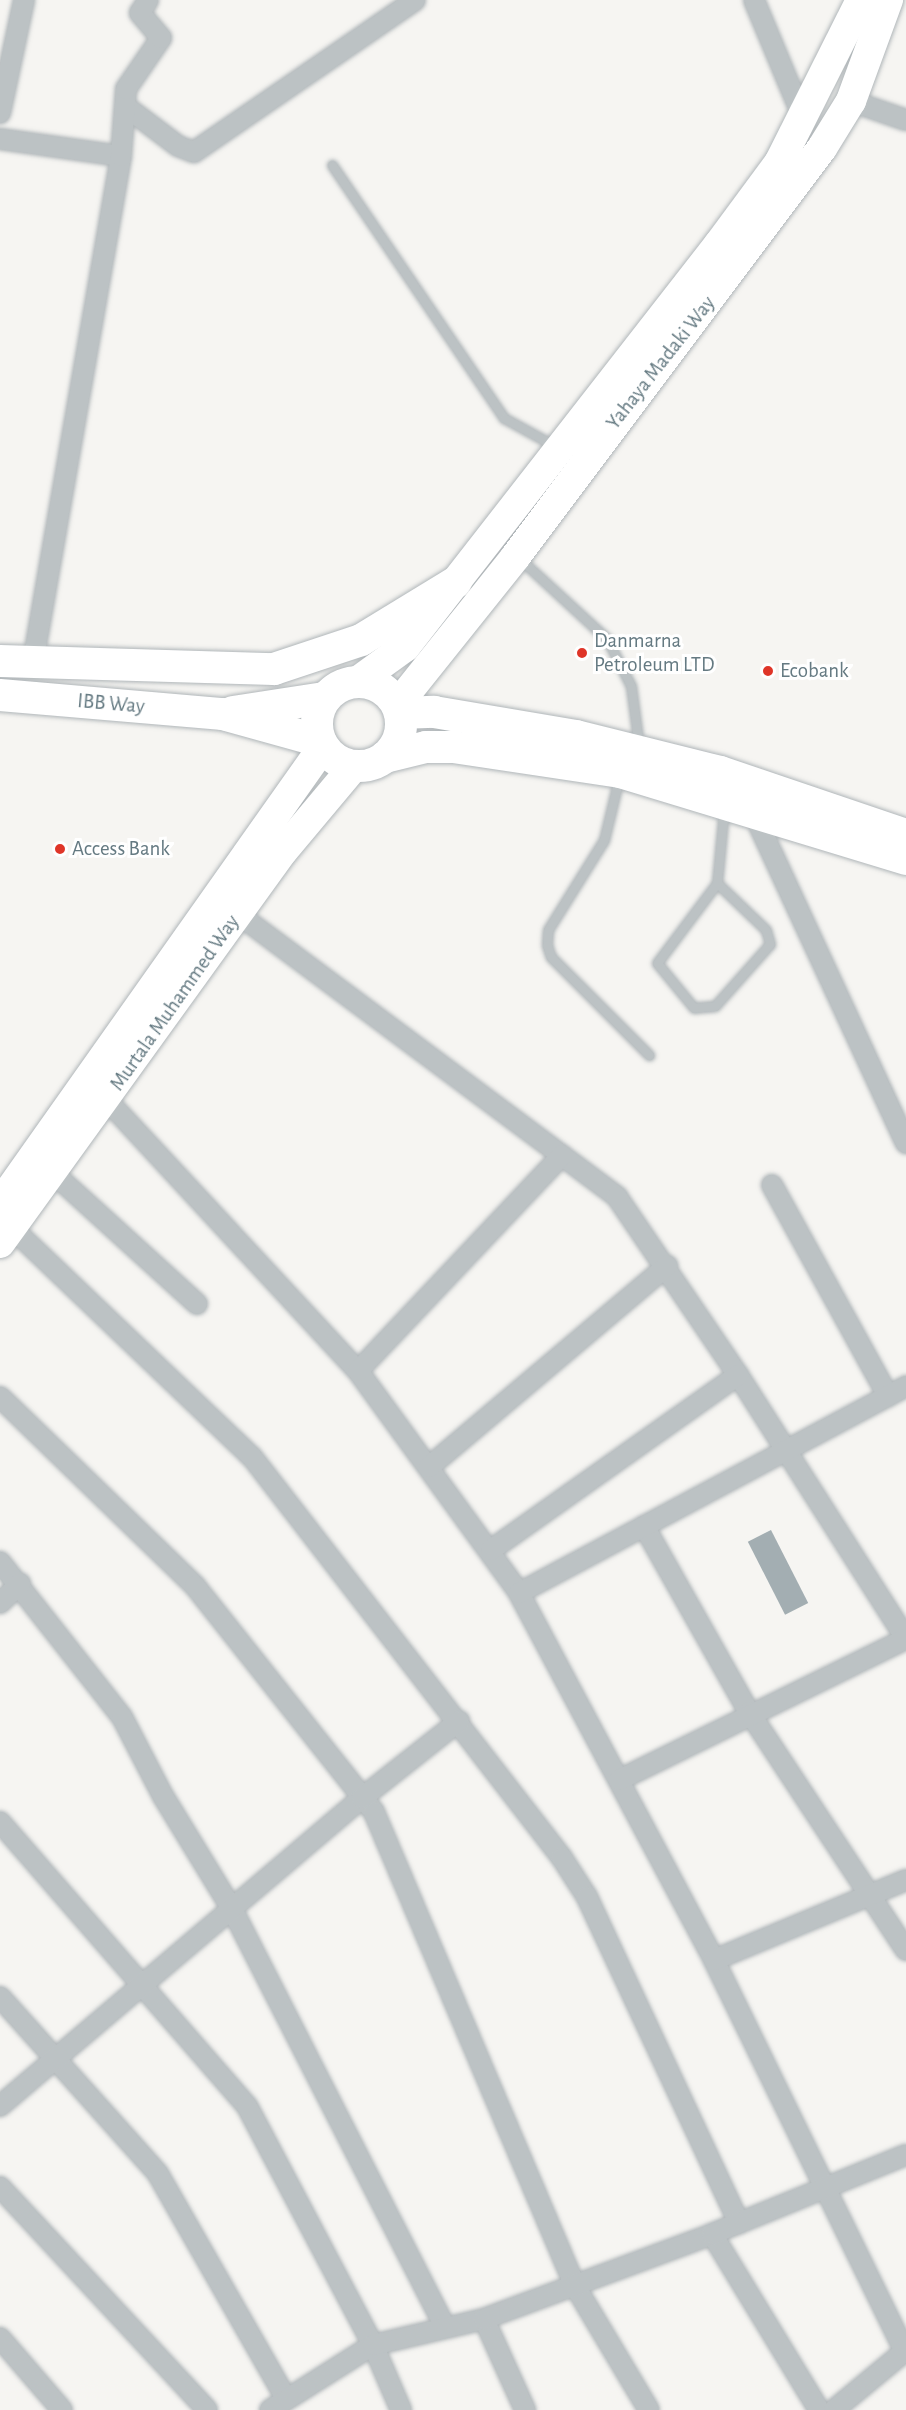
<!DOCTYPE html>
<style>
body{margin:0}
#map{position:relative;width:906px;height:2410px;overflow:hidden;background:#f6f5f2;font-family:"Alegreya Sans",sans-serif}
div>[style]{position:absolute}
[style*='--x']{left:calc(var(--x)*1px);top:calc(var(--y)*1px);width:calc(var(--w)*1px);rotate:calc(var(--a)*1deg)}
.building>*{inset:0;background:#a3aeb2;transform-origin:0 0}
.roads{filter:drop-shadow(0 0 2px #b0b6b9) drop-shadow(0 0 2px #b0b6b9)}
.service>*{height:9px;margin:-4.5px;padding:0 4.5px;transform-origin:4.5px;border-radius:4.5px;background:#bcc2c4}
.minor>*{height:20px;margin:-10px;padding:0 10px;transform-origin:10px;border-radius:10px;background:#bcc2c4}
.primary>*{height:30px;margin:-15px;padding:0 15px;transform-origin:15px;border-radius:15px;background:#fff}
.trunk>*{height:32px;margin:-16px;padding:0 16px;transform-origin:16px;border-radius:16px;background:#fff}
.trunk>.ring{margin:-16px;padding:0;box-sizing:content-box;background:none;border:32px solid #fff;border-radius:50%}
.dots>*{width:16px;height:16px;translate:-50% -50%;box-sizing:border-box;border:3px solid #fff;border-radius:50%}
span{translate:-50% -50%;white-space:nowrap;text-align:center;line-height:1.15;-webkit-text-stroke:6px #fff;paint-order:stroke}
.street-label{font-size:21px;color:#657a82}
.poi-label{font-size:21px;color:#657a82}
.left{translate:0 -50%;text-align:left}
</style>
<div id="map">
<div class="building">
<i style="left:771px;top:1530px;width:82px;height:26px;rotate:63deg"></i>
</div>
<div class="roads">
<div class="service">
<i style="--x:332;--y:165;--w:306;--a:55.8"></i>
<i style="--x:504;--y:418;--w:58;--a:28.8"></i>
<i style="--x:520;--y:559;--w:118;--a:42.6"></i>
<i style="--x:607;--y:639;--w:53;--a:62.9"></i>
<i style="--x:631;--y:686;--w:61;--a:82.4"></i>
<i style="--x:619;--y:778;--w:64;--a:103.6"></i>
<i style="--x:604;--y:840;--w:106;--a:121.9"></i>
<i style="--x:548;--y:930;--w:15;--a:94"></i>
<i style="--x:547;--y:945;--w:13;--a:72"></i>
<i style="--x:551;--y:957;--w:139;--a:45"></i>
<i style="--x:717;--y:883;--w:68;--a:43.8"></i>
<i style="--x:766;--y:930;--w:15;--a:74"></i>
<i style="--x:770;--y:944;--w:83;--a:131.6"></i>
<i style="--x:715;--y:1006;--w:21;--a:175"></i>
<i style="--x:694;--y:1008;--w:58;--a:-129.4"></i>
<i style="--x:657;--y:963;--w:100;--a:-53.1"></i>
<i style="--x:717;--y:883;--w:74;--a:-84.6"></i>
</div>
<div class="minor">
<i style="--x:754;--y:0;--w:130;--a:67.4"></i>
<i style="--x:851;--y:101;--w:58;--a:19.1"></i>
<i style="--x:125;--y:106;--w:66;--a:37"></i>
<i style="--x:178;--y:146;--w:17;--a:21"></i>
<i style="--x:194;--y:152;--w:268;--a:-34.5"></i>
<i style="--x:0;--y:113;--w:116;--a:-78"></i>
<i style="--x:0;--y:139;--w:122;--a:8"></i>
<i style="--x:33;--y:662;--w:514;--a:-80.13"></i>
<i style="--x:121;--y:156;--w:67;--a:-85.7"></i>
<i style="--x:126;--y:89;--w:62;--a:-55.5"></i>
<i style="--x:161;--y:38;--w:33;--a:-130"></i>
<i style="--x:140;--y:13;--w:15;--a:-58"></i>
<i style="--x:752;--y:810;--w:367;--a:65.2"></i>
<i style="--x:238;--y:914;--w:473;--a:36.7"></i>
<i style="--x:617;--y:1197;--w:215;--a:55.8"></i>
<i style="--x:738;--y:1375;--w:313;--a:57.5"></i>
<i style="--x:106;--y:1099;--w:371;--a:47.2"></i>
<i style="--x:358;--y:1371;--w:274;--a:54"></i>
<i style="--x:519;--y:1593;--w:416;--a:62"></i>
<i style="--x:714;--y:1960;--w:437;--a:64"></i>
<i style="--x:52;--y:1172;--w:196;--a:42.3"></i>
<i style="--x:772;--y:1185;--w:241;--a:61.2"></i>
<i style="--x:11;--y:1227;--w:333;--a:43.7"></i>
<i style="--x:252;--y:1457;--w:507;--a:52.29"></i>
<i style="--x:562;--y:1858;--w:46;--a:57.3"></i>
<i style="--x:587;--y:1897;--w:360;--a:65"></i>
<i style="--x:358;--y:1371;--w:297;--a:-46.6"></i>
<i style="--x:0;--y:1397;--w:272;--a:44.1"></i>
<i style="--x:195;--y:1586;--w:288;--a:51.6"></i>
<i style="--x:374;--y:1812;--w:515;--a:67.02"></i>
<i style="--x:575;--y:2286;--w:144;--a:59.2"></i>
<i style="--x:429;--y:1467;--w:312;--a:-40.2"></i>
<i style="--x:644;--y:1526;--w:214;--a:60.6"></i>
<i style="--x:749;--y:1712;--w:285;--a:56.6"></i>
<i style="--x:491;--y:1550;--w:303;--a:-35.3"></i>
<i style="--x:0;--y:1562;--w:197;--a:51.8"></i>
<i style="--x:122;--y:1717;--w:89;--a:62.6"></i>
<i style="--x:163;--y:1796;--w:132;--a:58.6"></i>
<i style="--x:232;--y:1909;--w:469;--a:63"></i>
<i style="--x:519;--y:1593;--w:439;--a:-28.1"></i>
<i style="--x:0;--y:1603;--w:28;--a:-44"></i>
<i style="--x:619;--y:1780;--w:320;--a:-26.2"></i>
<i style="--x:0;--y:1822;--w:376;--a:49"></i>
<i style="--x:247;--y:2106;--w:270;--a:62.2"></i>
<i style="--x:373;--y:2345;--w:71;--a:66.7"></i>
<i style="--x:714;--y:1960;--w:208;--a:-22.6"></i>
<i style="--x:0;--y:1997;--w:237;--a:48.2"></i>
<i style="--x:158;--y:2174;--w:257;--a:60.3"></i>
<i style="--x:0;--y:2106;--w:475;--a:-40.4"></i>
<i style="--x:362;--y:1798;--w:124;--a:-38.4"></i>
<i style="--x:0;--y:2187;--w:304;--a:47.1"></i>
<i style="--x:712;--y:2234;--w:206;--a:58.7"></i>
<i style="--x:484;--y:2319;--w:100;--a:65.7"></i>
<i style="--x:0;--y:2338;--w:95;--a:49.3"></i>
<i style="--x:270;--y:2410;--w:122;--a:-32.3"></i>
<i style="--x:373;--y:2345;--w:114;--a:-13.2"></i>
<i style="--x:484;--y:2319;--w:243;--a:-20.4"></i>
<i style="--x:712;--y:2234;--w:209;--a:-22.2"></i>
<i style="--x:834;--y:2410;--w:92;--a:-39.7"></i>
</div>
<div class="primary">
<i style="--x:358;--y:681;--w:58;--a:-35.9"></i>
<i style="--x:405;--y:647;--w:511;--a:-52.08"></i>
<i style="--x:719;--y:244;--w:101;--a:-53.5"></i>
<i style="--x:779;--y:163;--w:182;--a:-63.3"></i>
<i style="--x:398;--y:704;--w:189;--a:-51.4"></i>
<i style="--x:516;--y:556;--w:510;--a:-53.13"></i>
<i style="--x:822;--y:148;--w:55;--a:-58.3"></i>
<i style="--x:851;--y:101;--w:108;--a:-69.9"></i>
<i style="--x:0;--y:1204;--w:560;--a:-54.75"></i>
<i style="--x:0;--y:1243;--w:483;--a:-54.2"></i>
<i style="--x:283;--y:851;--w:111;--a:-50.1"></i>
</div>
<div class="trunk">
<i style="--x:0;--y:661;--w:274;--a:1.7"></i>
<i style="--x:274;--y:669;--w:92;--a:-18.4"></i>
<i style="--x:361;--y:640;--w:111;--a:-31.4"></i>
<i class="ring" style="left:317px;top:682px;width:52px;height:52px"></i>
<i style="--x:0;--y:695;--w:224;--a:4.9"></i>
<i style="--x:223;--y:714;--w:101;--a:15.6"></i>
<i style="--x:233;--y:712;--w:92;--a:-8.7"></i>
<i style="--x:400;--y:713;--w:34;--a:-2"></i>
<i style="--x:434;--y:712;--w:144;--a:9.6"></i>
<i style="--x:576;--y:736;--w:148;--a:14"></i>
<i style="--x:720;--y:772;--w:196;--a:18.7"></i>
<i style="--x:385;--y:757;--w:42;--a:-13.7"></i>
<i style="--x:426;--y:747;--w:27;--a:0"></i>
<i style="--x:453;--y:747;--w:169;--a:8.5"></i>
<i style="--x:620;--y:772;--w:299;--a:16.9"></i>
</div>
</div>
<div class="dots">
<i style="left:582px;top:653px;background:#df3528"></i>
<i style="left:768px;top:671px;background:#df3528"></i>
<i style="left:60px;top:849px;background:#df3528"></i>
</div>
<div class="street-label">
<span style="left:661px;top:363px;rotate:-52deg">Yahaya Madaki Way</span>
<span style="left:111px;top:704px;rotate:5deg">IBB Way</span>
<span style="left:175px;top:1003px;rotate:-55deg">Murtala Muhammed Way</span>
</div>
<div class="poi-label">
<span class="left" style="left:594px;top:653px">Danmarna<br>Petroleum LTD</span>
<span class="left" style="left:780px;top:671px">Ecobank</span>
<span class="left" style="left:72px;top:849px">Access Bank</span>
</div>
</div>
